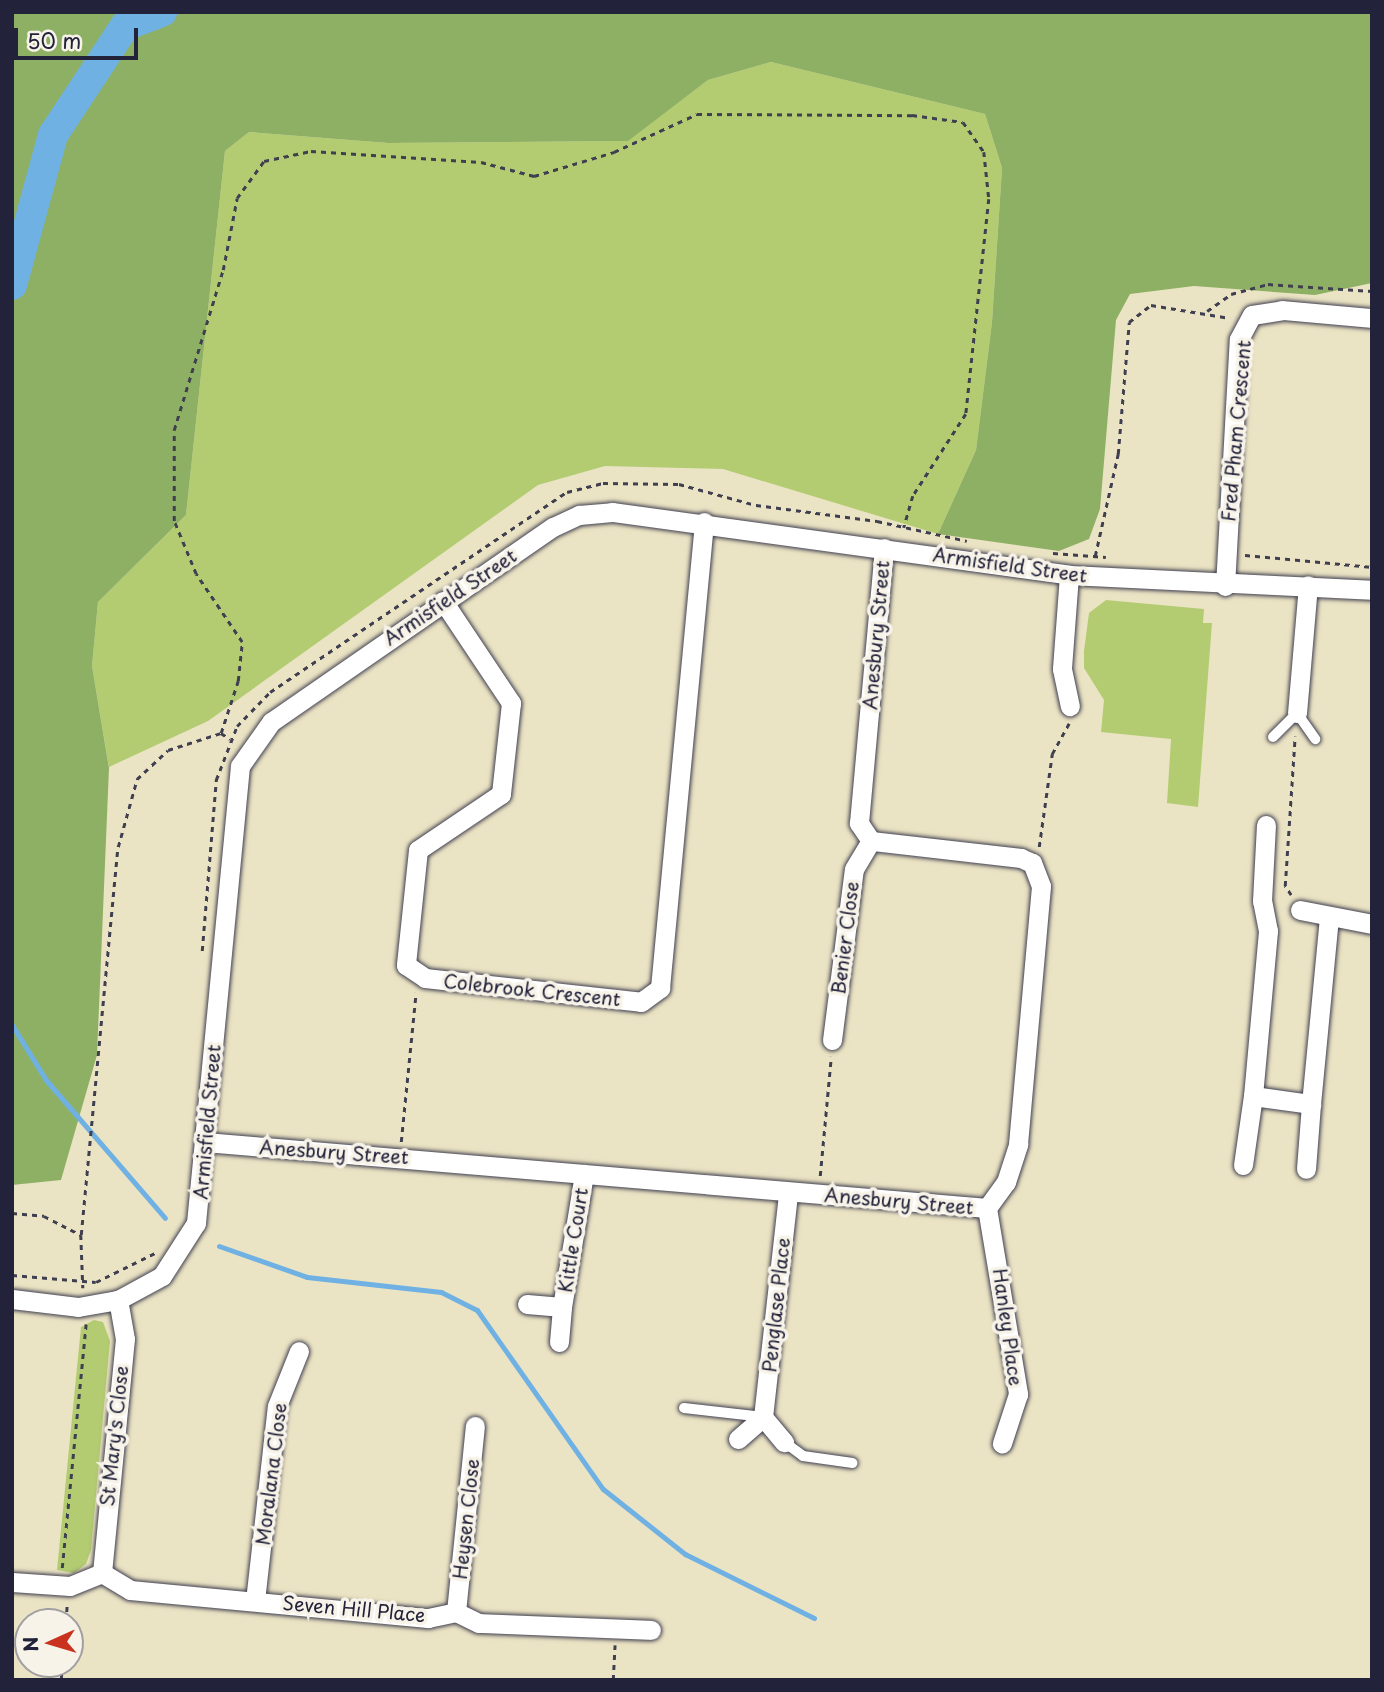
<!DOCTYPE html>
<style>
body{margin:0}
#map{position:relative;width:1384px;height:1692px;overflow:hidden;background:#ebe4c4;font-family:"Playpen Sans",sans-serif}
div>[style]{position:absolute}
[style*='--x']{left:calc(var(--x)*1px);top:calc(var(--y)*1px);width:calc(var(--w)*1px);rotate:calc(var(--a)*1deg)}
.green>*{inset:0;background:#b3cc72}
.forest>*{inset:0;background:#8eb064}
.stream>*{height:5px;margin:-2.5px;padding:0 2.5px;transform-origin:2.5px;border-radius:2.5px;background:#70b1e4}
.river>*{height:30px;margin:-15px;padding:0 15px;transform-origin:15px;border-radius:15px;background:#70b1e4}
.path>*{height:2.5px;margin-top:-1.25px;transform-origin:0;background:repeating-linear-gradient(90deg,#403f50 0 5px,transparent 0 10px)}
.roads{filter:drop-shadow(0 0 2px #403f50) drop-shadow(0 0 2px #403f50)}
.lane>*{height:10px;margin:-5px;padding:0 5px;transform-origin:5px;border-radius:5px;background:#fff}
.street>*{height:19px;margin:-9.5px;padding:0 9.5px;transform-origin:9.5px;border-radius:9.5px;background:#fff}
span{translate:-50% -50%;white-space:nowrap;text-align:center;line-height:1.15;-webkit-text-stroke:7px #f7f3e8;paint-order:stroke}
.street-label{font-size:19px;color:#22223b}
.frame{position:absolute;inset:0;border:14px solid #22223b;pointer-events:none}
.north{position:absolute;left:14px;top:1608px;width:70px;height:70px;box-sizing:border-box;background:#f7f3e8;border:2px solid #a29fa3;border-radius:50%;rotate:266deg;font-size:19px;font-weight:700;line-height:28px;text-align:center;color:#22223b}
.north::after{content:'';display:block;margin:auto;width:24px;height:32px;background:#c8321e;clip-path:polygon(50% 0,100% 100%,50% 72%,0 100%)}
.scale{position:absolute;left:14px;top:28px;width:124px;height:32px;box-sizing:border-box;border:4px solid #22223b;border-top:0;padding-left:9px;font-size:21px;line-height:24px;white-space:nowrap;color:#22223b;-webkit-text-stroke:5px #f7f3e8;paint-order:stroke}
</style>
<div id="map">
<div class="green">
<i style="clip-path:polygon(771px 62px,985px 114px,1002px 168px,992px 322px,976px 450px,938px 534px,723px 469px,605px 466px,538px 485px,208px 721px,109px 767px,92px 666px,98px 602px,186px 515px,225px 151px,249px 132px,388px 143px,627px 141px,708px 80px)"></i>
<i style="clip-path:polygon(1106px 600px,1204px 609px,1203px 623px,1212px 623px,1198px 807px,1167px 803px,1171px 739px,1101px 732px,1104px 700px,1084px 668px,1084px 651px,1089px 613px)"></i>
<i style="clip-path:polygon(94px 1320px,103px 1322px,110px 1341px,91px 1550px,86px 1564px,74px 1573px,57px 1570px,81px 1327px)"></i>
</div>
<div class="forest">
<i style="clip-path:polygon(12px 12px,1372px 12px,1372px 283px,1315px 295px,1194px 286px,1130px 294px,1116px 320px,1100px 509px,1089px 539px,1059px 551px,938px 534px,976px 450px,992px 322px,1002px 168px,985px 114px,771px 62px,708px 80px,628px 141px,388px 143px,249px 132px,225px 151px,186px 515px,98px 602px,92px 666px,109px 768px,97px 1055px,61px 1180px,12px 1185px)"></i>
</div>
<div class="stream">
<i style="--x:12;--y:1025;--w:65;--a:58.3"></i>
<i style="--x:46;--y:1080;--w:182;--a:49.2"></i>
<i style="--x:219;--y:1246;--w:93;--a:19.4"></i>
<i style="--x:307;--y:1277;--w:135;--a:6.4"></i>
<i style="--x:441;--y:1292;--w:40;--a:26.6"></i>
<i style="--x:477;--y:1310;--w:219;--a:54.9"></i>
<i style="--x:603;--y:1489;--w:105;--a:38.4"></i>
<i style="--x:685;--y:1554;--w:144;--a:26.4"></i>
</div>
<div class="river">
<i style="--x:12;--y:285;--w:156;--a:-74.7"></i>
<i style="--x:53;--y:135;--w:131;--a:-56.6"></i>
<i style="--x:125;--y:26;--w:40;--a:-21"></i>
</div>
<div class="path">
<i style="--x:1207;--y:311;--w:29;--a:-35"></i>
<i style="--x:1231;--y:294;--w:38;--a:-15"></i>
<i style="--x:1268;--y:284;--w:104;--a:3.9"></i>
<i style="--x:1053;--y:553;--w:53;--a:4.3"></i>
<i style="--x:1245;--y:555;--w:128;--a:5.4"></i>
<i style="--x:1095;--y:556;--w:105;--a:-77.3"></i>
<i style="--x:1118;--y:454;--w:132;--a:-85.2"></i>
<i style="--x:1129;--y:322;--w:28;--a:-38"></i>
<i style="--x:1151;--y:305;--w:80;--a:9.3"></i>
<i style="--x:221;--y:733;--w:55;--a:-71.9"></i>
<i style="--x:238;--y:681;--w:39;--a:-84"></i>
<i style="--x:242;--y:642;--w:82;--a:-124.1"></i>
<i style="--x:196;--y:574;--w:57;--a:-112.5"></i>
<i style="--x:174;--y:521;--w:91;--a:-90"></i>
<i style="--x:174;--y:430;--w:167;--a:-73"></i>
<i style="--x:223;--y:270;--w:73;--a:-79"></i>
<i style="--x:237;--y:198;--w:46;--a:-53.9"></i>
<i style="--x:264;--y:161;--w:48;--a:-12"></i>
<i style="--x:311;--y:151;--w:170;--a:3.7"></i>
<i style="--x:481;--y:162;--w:55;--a:14.8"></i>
<i style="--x:534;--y:176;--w:84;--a:-16.7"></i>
<i style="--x:614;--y:152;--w:91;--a:-24.6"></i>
<i style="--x:697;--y:114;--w:215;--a:0.3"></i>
<i style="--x:912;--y:115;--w:51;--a:7.8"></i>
<i style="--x:963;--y:122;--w:37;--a:55"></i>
<i style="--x:984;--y:152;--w:47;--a:83.9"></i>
<i style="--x:989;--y:199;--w:216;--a:96.1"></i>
<i style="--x:966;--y:414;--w:98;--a:122.9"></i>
<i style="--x:913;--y:496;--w:33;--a:106"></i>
<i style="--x:1039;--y:847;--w:94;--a:-82"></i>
<i style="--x:1052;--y:754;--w:35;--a:-61"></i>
<i style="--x:1291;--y:895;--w:11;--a:-124"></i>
<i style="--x:1285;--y:886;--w:150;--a:-86.2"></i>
<i style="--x:202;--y:951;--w:172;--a:-85.3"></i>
<i style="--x:216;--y:780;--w:58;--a:-68.7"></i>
<i style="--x:237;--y:726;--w:47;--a:-45.9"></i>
<i style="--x:270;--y:692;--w:358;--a:-34"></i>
<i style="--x:567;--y:492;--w:37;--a:-14"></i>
<i style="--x:603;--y:483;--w:76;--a:0.8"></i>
<i style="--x:679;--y:484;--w:80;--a:15.3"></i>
<i style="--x:756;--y:505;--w:122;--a:7.5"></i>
<i style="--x:877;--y:521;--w:92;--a:12.5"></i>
<i style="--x:401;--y:1142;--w:150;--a:-84.3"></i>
<i style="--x:820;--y:1176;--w:120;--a:-84.7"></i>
<i style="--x:12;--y:1213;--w:32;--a:5"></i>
<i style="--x:44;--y:1216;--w:42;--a:27.2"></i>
<i style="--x:81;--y:1235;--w:53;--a:87.8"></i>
<i style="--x:81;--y:1235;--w:390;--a:-84.6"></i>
<i style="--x:118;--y:847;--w:71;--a:-74.4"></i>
<i style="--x:137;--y:779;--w:42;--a:-43.1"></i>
<i style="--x:168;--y:750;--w:56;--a:-17.8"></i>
<i style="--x:221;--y:733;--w:11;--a:34"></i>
<i style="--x:12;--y:1275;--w:84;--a:4.8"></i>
<i style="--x:96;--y:1282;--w:66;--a:-26.2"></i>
<i style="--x:62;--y:1568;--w:245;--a:-84.4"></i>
<i style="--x:66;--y:1622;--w:18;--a:-87"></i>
<i style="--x:61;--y:1680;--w:16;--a:-86"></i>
<i style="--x:613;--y:1680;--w:35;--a:-87"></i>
</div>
<div class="roads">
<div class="lane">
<i style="--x:1273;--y:737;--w:34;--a:-45"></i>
<i style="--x:1297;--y:713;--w:32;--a:55"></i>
<i style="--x:684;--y:1408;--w:80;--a:6.5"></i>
<i style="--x:784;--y:1442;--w:24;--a:36"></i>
<i style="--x:803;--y:1456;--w:50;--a:8"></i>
</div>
<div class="street">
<i style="--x:1069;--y:575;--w:94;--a:94.3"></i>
<i style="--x:1062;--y:669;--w:38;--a:78"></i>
<i style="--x:1225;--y:586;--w:247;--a:-86.8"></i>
<i style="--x:1239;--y:339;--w:27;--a:-62"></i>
<i style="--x:1252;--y:315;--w:30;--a:-9"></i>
<i style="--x:1282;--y:310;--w:90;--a:5.1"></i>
<i style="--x:443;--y:601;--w:123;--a:56.3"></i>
<i style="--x:511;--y:703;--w:92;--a:96.3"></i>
<i style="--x:501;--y:794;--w:100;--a:146"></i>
<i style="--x:418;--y:850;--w:116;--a:96"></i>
<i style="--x:406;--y:965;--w:23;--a:34"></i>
<i style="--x:425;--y:978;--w:217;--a:6.3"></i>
<i style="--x:641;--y:1002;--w:24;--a:-36"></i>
<i style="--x:660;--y:988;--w:468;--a:-84.6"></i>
<i style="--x:1297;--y:713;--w:128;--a:-85.1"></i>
<i style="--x:1300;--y:910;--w:73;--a:11"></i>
<i style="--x:832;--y:1040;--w:172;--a:-82.7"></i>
<i style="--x:854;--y:869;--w:33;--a:-59"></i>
<i style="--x:1253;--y:1096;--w:166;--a:-84.8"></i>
<i style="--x:1268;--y:931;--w:31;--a:-101"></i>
<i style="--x:1262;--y:901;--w:76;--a:-87"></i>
<i style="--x:1311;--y:1104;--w:187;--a:-84.5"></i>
<i style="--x:205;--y:1142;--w:785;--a:4.82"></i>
<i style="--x:987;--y:1208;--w:32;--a:-54"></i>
<i style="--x:1006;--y:1182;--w:40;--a:-72"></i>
<i style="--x:1018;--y:1144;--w:259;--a:-84.9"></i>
<i style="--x:1041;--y:886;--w:25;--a:-111"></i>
<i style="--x:1032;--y:863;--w:12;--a:-156"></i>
<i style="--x:1021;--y:858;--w:151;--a:-173.5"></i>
<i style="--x:871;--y:841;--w:22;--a:-124"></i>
<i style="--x:859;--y:823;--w:276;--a:-84.8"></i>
<i style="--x:1243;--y:1165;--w:70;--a:-81.8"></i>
<i style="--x:1253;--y:1096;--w:59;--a:7.9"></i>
<i style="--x:1311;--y:1104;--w:65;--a:94.4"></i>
<i style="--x:987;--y:1208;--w:189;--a:80.5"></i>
<i style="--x:1018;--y:1394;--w:52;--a:108.1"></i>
<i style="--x:12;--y:1299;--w:66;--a:6.9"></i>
<i style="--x:78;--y:1307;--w:41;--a:-9.9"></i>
<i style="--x:118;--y:1300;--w:50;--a:-28.6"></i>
<i style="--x:162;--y:1276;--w:63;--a:-57.3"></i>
<i style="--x:196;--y:1223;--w:459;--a:-84.5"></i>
<i style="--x:240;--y:766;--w:54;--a:-54.8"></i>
<i style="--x:271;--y:722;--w:343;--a:-34.7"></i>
<i style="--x:553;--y:527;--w:29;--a:-25"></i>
<i style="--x:579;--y:515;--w:33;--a:-5"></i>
<i style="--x:612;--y:512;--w:461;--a:7.8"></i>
<i style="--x:1069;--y:575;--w:303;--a:2.8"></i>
<i style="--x:527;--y:1304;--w:35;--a:5"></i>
<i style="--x:562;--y:1307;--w:135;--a:-80.6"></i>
<i style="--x:559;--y:1342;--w:35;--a:-85"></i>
<i style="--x:763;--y:1417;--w:33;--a:50"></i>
<i style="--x:738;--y:1439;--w:33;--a:-41"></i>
<i style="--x:763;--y:1417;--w:224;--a:-83.6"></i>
<i style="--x:102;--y:1573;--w:33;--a:31"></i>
<i style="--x:130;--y:1590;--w:299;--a:5.4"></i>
<i style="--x:428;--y:1618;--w:29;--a:-12"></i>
<i style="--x:456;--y:1612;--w:25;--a:26"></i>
<i style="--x:479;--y:1623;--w:172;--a:2.3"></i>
<i style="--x:102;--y:1573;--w:235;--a:-84.4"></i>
<i style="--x:125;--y:1339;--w:40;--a:-100"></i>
<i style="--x:12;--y:1582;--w:58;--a:3.9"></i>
<i style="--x:70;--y:1586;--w:35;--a:-22"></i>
<i style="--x:255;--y:1601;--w:196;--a:-83.6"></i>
<i style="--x:277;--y:1406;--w:59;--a:-68.2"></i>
<i style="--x:456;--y:1612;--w:187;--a:-84.2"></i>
</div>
</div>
<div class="street-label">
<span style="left:1236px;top:431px;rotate:-85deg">Fred Pham Crescent</span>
<span style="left:1010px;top:565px;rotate:8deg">Armisfield Street</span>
<span style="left:450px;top:597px;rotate:-34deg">Armisfield Street</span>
<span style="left:876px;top:635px;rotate:-85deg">Anesbury Street</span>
<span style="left:845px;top:938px;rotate:-83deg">Benier Close</span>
<span style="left:532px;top:990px;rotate:6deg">Colebrook Crescent</span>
<span style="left:207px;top:1122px;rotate:-85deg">Armisfield Street</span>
<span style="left:334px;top:1152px;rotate:4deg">Anesbury Street</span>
<span style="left:899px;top:1201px;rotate:5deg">Anesbury Street</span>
<span style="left:573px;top:1240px;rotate:-81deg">Kittle Court</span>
<span style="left:776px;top:1305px;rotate:-84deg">Penglase Place</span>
<span style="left:1008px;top:1327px;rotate:82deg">Hanley Place</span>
<span style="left:114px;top:1436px;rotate:-84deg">St Mary's Close</span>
<span style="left:271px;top:1474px;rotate:-83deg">Moralana Close</span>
<span style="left:466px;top:1519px;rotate:-84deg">Heysen Close</span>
<span style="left:354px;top:1609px;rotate:5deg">Seven Hill Place</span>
</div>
<div class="frame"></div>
<div class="north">N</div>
<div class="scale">50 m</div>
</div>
